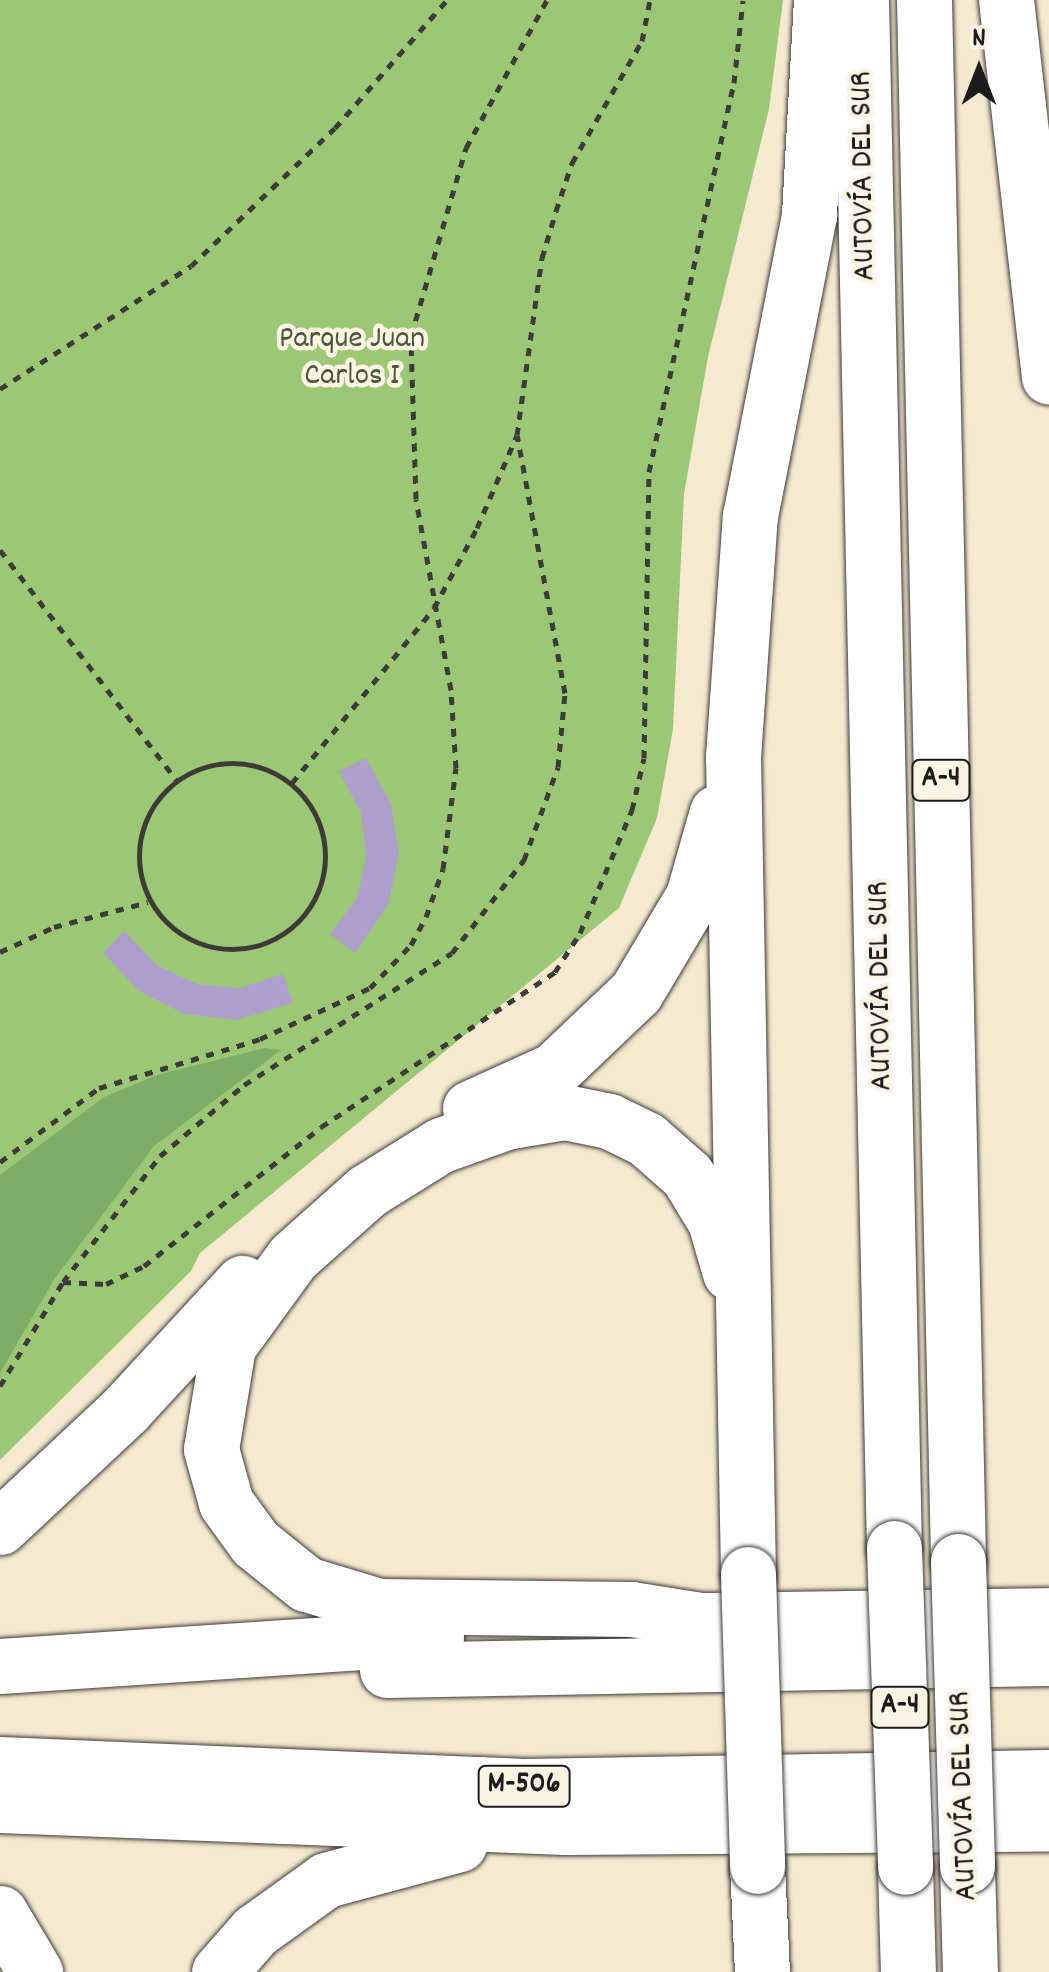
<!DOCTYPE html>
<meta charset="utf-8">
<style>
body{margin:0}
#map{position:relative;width:1049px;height:1972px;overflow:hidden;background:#f5e9d0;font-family:Dekko,sans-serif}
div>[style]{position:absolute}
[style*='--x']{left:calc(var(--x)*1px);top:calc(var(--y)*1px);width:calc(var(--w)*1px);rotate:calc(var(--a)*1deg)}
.green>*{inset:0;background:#9cc875}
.forest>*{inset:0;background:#7dac66}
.building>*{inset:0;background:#af9fcc}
.path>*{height:5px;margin-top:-2.5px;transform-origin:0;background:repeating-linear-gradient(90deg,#3d3b37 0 8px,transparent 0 16px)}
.path>.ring{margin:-2.5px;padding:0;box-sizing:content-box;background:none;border:5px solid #3d3b37;border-radius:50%}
.roads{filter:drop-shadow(0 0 2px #3d3b37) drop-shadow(0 0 2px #3d3b37)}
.highway>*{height:55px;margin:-27.5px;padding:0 27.5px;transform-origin:27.5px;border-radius:27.5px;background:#fff}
.bridges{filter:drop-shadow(0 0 2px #3d3b37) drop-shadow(0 0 2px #3d3b37)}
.highway-bridge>*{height:55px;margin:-27.5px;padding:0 27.5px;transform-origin:27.5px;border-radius:27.5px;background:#fff}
span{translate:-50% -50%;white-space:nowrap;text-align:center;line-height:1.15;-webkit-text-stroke:9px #fcf5e5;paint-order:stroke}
.shield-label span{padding:2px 8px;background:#fcf5e5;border:2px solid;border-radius:8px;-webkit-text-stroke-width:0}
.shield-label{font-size:30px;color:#1c1c1c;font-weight:700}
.street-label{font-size:32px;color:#1c1c1c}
.park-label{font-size:32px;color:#49583b}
.north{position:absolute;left:929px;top:20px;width:100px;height:100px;-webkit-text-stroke:8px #fcf5e5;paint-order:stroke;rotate:0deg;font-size:28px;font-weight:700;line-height:40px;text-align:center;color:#1c1c1c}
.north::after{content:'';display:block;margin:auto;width:35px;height:45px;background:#1c1c1c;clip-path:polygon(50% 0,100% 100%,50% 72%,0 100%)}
</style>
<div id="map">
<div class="green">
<i style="clip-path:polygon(0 0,783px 0,769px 109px,708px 357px,684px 494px,673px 729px,657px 818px,619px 908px,200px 1253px,191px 1271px,0 1460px)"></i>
</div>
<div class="forest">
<i style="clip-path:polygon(265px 1048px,281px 1050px,154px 1146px,55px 1278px,0 1373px,0 1175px,104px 1097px,157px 1075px)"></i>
</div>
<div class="building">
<i style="clip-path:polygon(366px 758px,391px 804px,399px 853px,388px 905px,355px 953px,330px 934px,357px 898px,366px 856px,361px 813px,339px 771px)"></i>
<i style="clip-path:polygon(124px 931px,158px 966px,197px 984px,240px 988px,283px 974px,293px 1003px,237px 1020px,184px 1014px,139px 991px,103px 953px)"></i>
</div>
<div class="path">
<i style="--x:0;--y:389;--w:227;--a:-32.8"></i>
<i style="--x:191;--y:266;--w:199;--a:-43.8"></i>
<i style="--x:335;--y:128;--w:170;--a:-48.8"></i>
<i style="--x:0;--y:550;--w:289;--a:52.5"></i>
<i class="ring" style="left:139px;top:763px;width:181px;height:181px"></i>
<i style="--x:292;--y:783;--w:225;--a:-50.9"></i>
<i style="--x:434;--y:608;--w:91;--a:-61.7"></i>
<i style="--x:477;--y:528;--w:101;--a:-66.7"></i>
<i style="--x:517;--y:435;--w:179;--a:-82"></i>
<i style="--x:542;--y:258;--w:49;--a:-73.4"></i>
<i style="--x:556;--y:211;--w:51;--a:-71.6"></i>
<i style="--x:572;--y:163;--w:141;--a:-60.2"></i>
<i style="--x:642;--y:41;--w:42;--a:-79"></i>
<i style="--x:0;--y:952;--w:60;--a:-24.8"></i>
<i style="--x:54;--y:927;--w:97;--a:-14.9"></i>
<i style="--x:0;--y:1162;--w:124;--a:-36.8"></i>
<i style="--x:99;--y:1088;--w:168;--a:-16.9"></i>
<i style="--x:260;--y:1039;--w:121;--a:-24.9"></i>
<i style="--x:370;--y:988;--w:59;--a:-46.4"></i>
<i style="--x:411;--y:945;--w:32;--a:-62"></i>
<i style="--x:426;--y:917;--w:51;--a:-70.5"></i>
<i style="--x:443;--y:869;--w:102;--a:-82.7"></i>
<i style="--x:456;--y:768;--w:78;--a:-93.7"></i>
<i style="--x:451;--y:690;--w:194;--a:-100.4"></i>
<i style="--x:416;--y:499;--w:163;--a:-91.8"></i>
<i style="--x:411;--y:336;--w:196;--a:-73.7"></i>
<i style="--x:466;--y:148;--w:169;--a:-61.3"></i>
<i style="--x:63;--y:1282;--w:43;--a:2.7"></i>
<i style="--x:106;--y:1284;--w:42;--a:-25.3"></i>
<i style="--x:144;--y:1266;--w:225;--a:-38.1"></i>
<i style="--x:321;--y:1127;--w:281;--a:-33.5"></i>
<i style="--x:555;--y:972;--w:46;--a:-57.3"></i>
<i style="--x:580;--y:933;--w:134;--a:-67.1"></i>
<i style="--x:632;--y:810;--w:53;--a:-77"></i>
<i style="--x:644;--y:758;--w:286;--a:-89"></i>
<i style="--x:649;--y:472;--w:398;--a:-77.7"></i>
<i style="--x:734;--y:83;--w:83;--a:-83.8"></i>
<i style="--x:0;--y:1386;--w:122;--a:-58.8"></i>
<i style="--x:63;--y:1282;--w:159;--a:-52.4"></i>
<i style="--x:160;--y:1156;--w:110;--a:-40.2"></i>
<i style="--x:244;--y:1085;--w:246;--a:-32.4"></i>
<i style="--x:452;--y:953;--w:118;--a:-52.3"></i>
<i style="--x:524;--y:860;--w:99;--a:-69.9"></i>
<i style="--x:558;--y:767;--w:74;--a:-84.6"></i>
<i style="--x:565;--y:693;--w:262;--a:-100.5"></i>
</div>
<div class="roads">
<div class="highway">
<i style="--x:861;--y:0;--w:1548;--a:88.78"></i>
<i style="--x:924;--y:0;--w:1561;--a:88.75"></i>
<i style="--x:1006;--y:0;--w:379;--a:83.5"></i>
<i style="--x:470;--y:1108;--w:92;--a:-24.3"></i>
<i style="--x:554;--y:1070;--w:113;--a:-43.6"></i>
<i style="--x:636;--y:992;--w:112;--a:-59.3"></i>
<i style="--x:693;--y:896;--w:87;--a:-74.1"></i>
<i style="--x:0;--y:1527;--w:171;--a:-43.1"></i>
<i style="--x:125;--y:1410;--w:173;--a:-47.3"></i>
<i style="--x:748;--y:1574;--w:817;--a:-91.05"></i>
<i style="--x:733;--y:757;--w:242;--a:-86"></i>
<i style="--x:750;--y:516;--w:308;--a:-78.9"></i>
<i style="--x:809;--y:214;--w:214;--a:-86.8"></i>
<i style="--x:700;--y:1620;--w:70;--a:-170.9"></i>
<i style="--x:631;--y:1609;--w:252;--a:-179.3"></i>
<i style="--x:379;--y:1606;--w:76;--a:-163.2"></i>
<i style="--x:306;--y:1584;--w:65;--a:-141.2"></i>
<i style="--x:255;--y:1543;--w:49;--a:-125.9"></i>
<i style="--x:226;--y:1503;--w:56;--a:-105.5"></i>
<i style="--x:211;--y:1449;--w:104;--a:-80.6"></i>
<i style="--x:228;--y:1346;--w:110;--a:-53.9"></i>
<i style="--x:293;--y:1257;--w:99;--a:-41.7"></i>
<i style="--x:367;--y:1191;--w:87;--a:-31.9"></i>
<i style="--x:441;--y:1145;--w:69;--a:-19.5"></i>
<i style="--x:506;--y:1122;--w:60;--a:-9.6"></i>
<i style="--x:565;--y:1112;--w:45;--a:11.6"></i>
<i style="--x:609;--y:1121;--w:41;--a:25.9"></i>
<i style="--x:646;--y:1139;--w:55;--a:41.3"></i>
<i style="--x:687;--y:1175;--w:54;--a:58.7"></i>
<i style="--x:715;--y:1221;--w:54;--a:73.9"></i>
<i style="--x:701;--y:1620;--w:348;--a:-0.8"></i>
<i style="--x:0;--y:1666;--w:437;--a:-3.8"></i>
<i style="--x:387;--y:1670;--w:662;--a:-1.04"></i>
<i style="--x:0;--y:1764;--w:524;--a:2.4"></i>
<i style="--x:524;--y:1786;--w:525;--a:-0.98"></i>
<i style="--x:0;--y:1805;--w:565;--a:2.23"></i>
<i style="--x:565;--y:1827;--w:484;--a:-0.4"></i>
<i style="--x:757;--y:1866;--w:106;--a:87.3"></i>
<i style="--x:967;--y:1866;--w:106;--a:88.4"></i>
<i style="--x:905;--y:1867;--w:105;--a:88.4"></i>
<i style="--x:0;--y:1913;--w:69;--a:59.3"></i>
<i style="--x:219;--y:1972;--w:55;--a:-48.7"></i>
<i style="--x:255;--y:1931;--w:87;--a:-35.7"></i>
<i style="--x:326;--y:1880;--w:138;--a:-15.1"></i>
</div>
</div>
<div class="bridges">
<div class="highway-bridge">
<i style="--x:894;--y:1548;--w:319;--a:88"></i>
<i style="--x:958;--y:1561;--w:305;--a:88.3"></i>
<i style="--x:748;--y:1574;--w:292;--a:88.2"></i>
</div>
</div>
<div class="shield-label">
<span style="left:941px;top:780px">A-4</span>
<span style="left:900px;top:1707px">A-4</span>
<span style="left:524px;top:1786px">M-506</span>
</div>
<div class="street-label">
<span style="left:865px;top:176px;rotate:-91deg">AUTOVÍA DEL SUR</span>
<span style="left:882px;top:986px;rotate:-91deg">AUTOVÍA DEL SUR</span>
<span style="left:965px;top:1796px;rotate:-92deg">AUTOVÍA DEL SUR</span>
</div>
<div class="park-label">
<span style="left:352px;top:359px">Parque Juan<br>Carlos I</span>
</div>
<div class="north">N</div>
</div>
